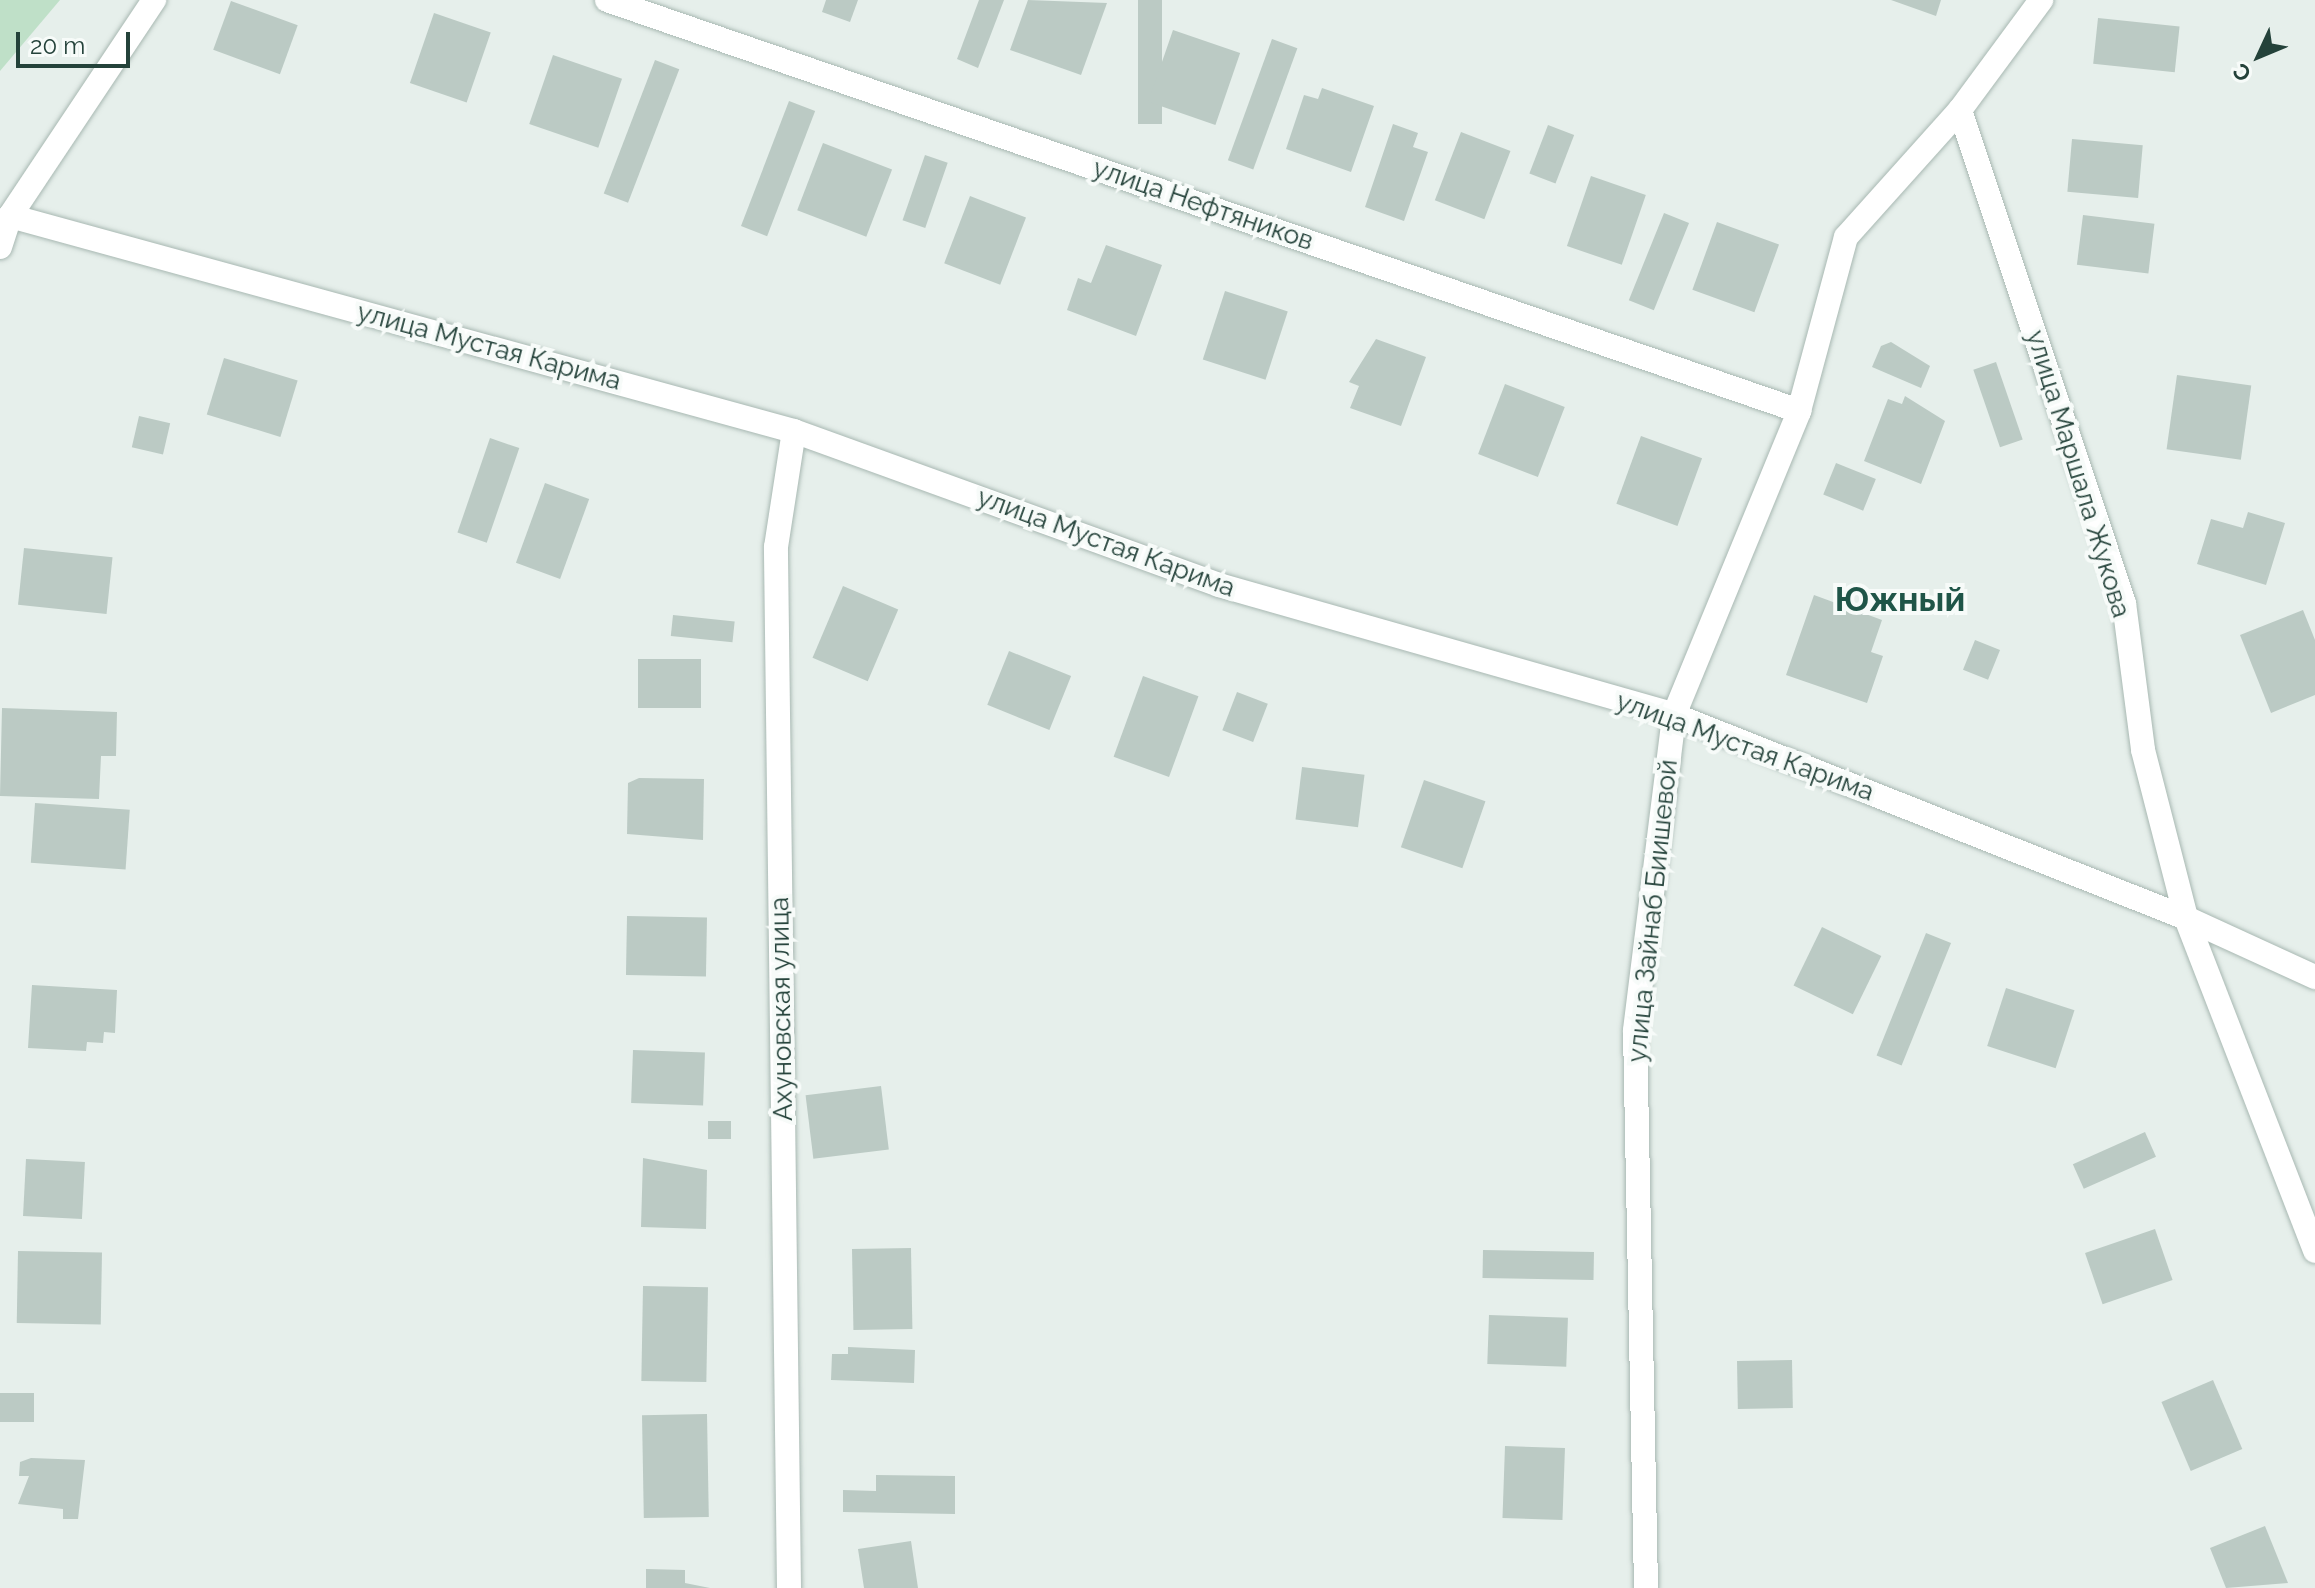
<!DOCTYPE html>
<meta charset="utf-8">
<style>
body{margin:0}
#map{position:relative;width:2315px;height:1588px;overflow:hidden;background:#e6efeb;font-family:Raleway,sans-serif}
div>[style]{position:absolute}
[style*='--x']{left:calc(var(--x)*1px);top:calc(var(--y)*1px);width:calc(var(--w)*1px);rotate:calc(var(--a)*1deg)}
.green>*{inset:0;background:#bfe0c8}
.building>*{inset:0;background:#bbcac4;transform-origin:0 0}
.roads{filter:drop-shadow(0 0 2px #a8b8b2) drop-shadow(0 0 2px #a8b8b2)}
.street>*{height:24px;margin:-12px;padding:0 12px;transform-origin:12px;border-radius:12px;background:#fff}
span{translate:-50% -50%;white-space:nowrap;text-align:center;line-height:1.15;-webkit-text-stroke:8px #f7fbf9;paint-order:stroke}
.street-label{font-size:26px;color:#24423a}
.district-label{font-size:34px;color:#1f5548;font-weight:700}
.north{position:absolute;left:2219px;top:16px;width:80px;height:80px;-webkit-text-stroke:6px #f7fbf9;paint-order:stroke;rotate:226deg;font-size:22px;font-weight:700;line-height:32px;text-align:center;color:#24423a}
.north::after{content:'';display:block;margin:auto;width:28px;height:36px;background:#24423a;clip-path:polygon(50% 0,100% 100%,50% 72%,0 100%)}
.scale{position:absolute;left:16px;top:32px;width:114px;height:36px;box-sizing:border-box;border:4px solid #24423a;border-top:0;padding-left:10px;font-size:24px;line-height:28px;white-space:nowrap;color:#24423a;-webkit-text-stroke:6px #f7fbf9;paint-order:stroke}
</style>
<div id="map">
<div class="green">
<i style="clip-path:polygon(0 0,60px 0,0 71px)"></i>
</div>
<div class="building">
<i style="clip-path:polygon(826px 0,858px 0,850px 22px,822px 12px)"></i>
<i style="clip-path:polygon(979px 0,1004px 0,978px 68px,957px 59px)"></i>
<i style="clip-path:polygon(1028px 0,1107px 3px,1081px 75px,1010px 50px)"></i>
<i style="left:1138px;top:0;width:24px;height:124px"></i>
<i style="clip-path:polygon(1891px 0,1941px 0,1936px 16px)"></i>
<i style="left:231px;top:1px;width:71px;height:52px;rotate:20deg"></i>
<i style="left:434px;top:13px;width:60px;height:74px;rotate:19deg"></i>
<i style="left:2098px;top:18px;width:82px;height:46px;rotate:6deg"></i>
<i style="left:1173px;top:30px;width:71px;height:76px;rotate:19deg"></i>
<i style="left:1272px;top:39px;width:27px;height:129px;rotate:20deg"></i>
<i style="left:553px;top:55px;width:73px;height:73px;rotate:19deg"></i>
<i style="left:655px;top:60px;width:26px;height:143px;rotate:21deg"></i>
<i style="clip-path:polygon(1322px 88px,1374px 106px,1351px 172px,1286px 149px,1304px 95px,1318px 99px)"></i>
<i style="left:789px;top:101px;width:28px;height:134px;rotate:21deg"></i>
<i style="clip-path:polygon(1393px 124px,1418px 133px,1413px 147px,1428px 152px,1404px 221px,1365px 207px)"></i>
<i style="left:1548px;top:125px;width:28px;height:52px;rotate:21deg"></i>
<i style="left:1461px;top:132px;width:53px;height:73px;rotate:21deg"></i>
<i style="left:2072px;top:139px;width:71px;height:53px;rotate:5deg"></i>
<i style="left:823px;top:143px;width:74px;height:72px;rotate:21deg"></i>
<i style="left:925px;top:155px;width:24px;height:69px;rotate:19deg"></i>
<i style="left:1591px;top:176px;width:58px;height:74px;rotate:19deg"></i>
<i style="left:970px;top:196px;width:60px;height:72px;rotate:21deg"></i>
<i style="left:1664px;top:213px;width:27px;height:94px;rotate:22deg"></i>
<i style="left:2083px;top:215px;width:72px;height:50px;rotate:7deg"></i>
<i style="left:1717px;top:222px;width:66px;height:72px;rotate:20deg"></i>
<i style="clip-path:polygon(1106px 245px,1162px 265px,1136px 336px,1067px 310px,1078px 278px,1091px 283px)"></i>
<i style="left:1225px;top:291px;width:66px;height:72px;rotate:18deg"></i>
<i style="clip-path:polygon(1376px 339px,1426px 357px,1401px 426px,1350px 408px,1359px 386px,1349px 382px)"></i>
<i style="clip-path:polygon(1891px 342px,1930px 366px,1921px 388px,1872px 367px,1881px 346px)"></i>
<i style="left:224px;top:358px;width:77px;height:59px;rotate:17deg"></i>
<i style="left:1996px;top:362px;width:82px;height:24px;rotate:71deg"></i>
<i style="left:2177px;top:375px;width:75px;height:75px;rotate:8deg"></i>
<i style="left:1505px;top:384px;width:64px;height:75px;rotate:21deg"></i>
<i style="clip-path:polygon(1905px 396px,1945px 421px,1921px 484px,1864px 461px,1888px 399px,1902px 404px)"></i>
<i style="left:139px;top:416px;width:32px;height:32px;rotate:13deg"></i>
<i style="left:1641px;top:436px;width:65px;height:72px;rotate:20deg"></i>
<i style="left:490px;top:438px;width:31px;height:100px;rotate:19deg"></i>
<i style="left:1836px;top:463px;width:43px;height:34px;rotate:22deg"></i>
<i style="left:545px;top:483px;width:47px;height:85px;rotate:20deg"></i>
<i style="clip-path:polygon(2248px 512px,2285px 523px,2266px 585px,2197px 564px,2211px 519px,2243px 528px)"></i>
<i style="left:24px;top:548px;width:89px;height:57px;rotate:6deg"></i>
<i style="left:843px;top:586px;width:60px;height:78px;rotate:23deg"></i>
<i style="clip-path:polygon(1814px 595px,1882px 620px,1871px 652px,1883px 656px,1867px 703px,1786px 675px)"></i>
<i style="clip-path:polygon(2303px 610px,2315px 640px,2315px 695px,2271px 713px,2240px 635px)"></i>
<i style="left:673px;top:615px;width:62px;height:21px;rotate:6deg"></i>
<i style="left:1975px;top:640px;width:27px;height:32px;rotate:22deg"></i>
<i style="left:1009px;top:651px;width:67px;height:58px;rotate:22deg"></i>
<i style="left:638px;top:659px;width:63px;height:49px"></i>
<i style="left:1143px;top:676px;width:59px;height:86px;rotate:20deg"></i>
<i style="left:1237px;top:692px;width:33px;height:41px;rotate:21deg"></i>
<i style="clip-path:polygon(2px 708px,117px 712px,116px 756px,101px 756px,99px 799px,0 796px)"></i>
<i style="left:1302px;top:767px;width:63px;height:53px;rotate:7deg"></i>
<i style="clip-path:polygon(639px 778px,704px 779px,703px 840px,627px 834px,628px 783px)"></i>
<i style="left:1424px;top:780px;width:65px;height:71px;rotate:19deg"></i>
<i style="left:35px;top:803px;width:95px;height:60px;rotate:4deg"></i>
<i style="left:627px;top:916px;width:80px;height:59px;rotate:1deg"></i>
<i style="left:1822px;top:927px;width:66px;height:65px;rotate:26deg"></i>
<i style="left:1926px;top:933px;width:27px;height:132px;rotate:22deg"></i>
<i style="clip-path:polygon(32px 985px,117px 990px,115px 1033px,104px 1032px,103px 1043px,87px 1042px,86px 1051px,28px 1048px)"></i>
<i style="left:2006px;top:988px;width:72px;height:61px;rotate:18deg"></i>
<i style="left:633px;top:1050px;width:72px;height:53px;rotate:2deg"></i>
<i style="left:881px;top:1086px;width:64px;height:76px;rotate:83deg"></i>
<i style="left:708px;top:1121px;width:23px;height:18px"></i>
<i style="left:2145px;top:1132px;width:27px;height:79px;rotate:66deg"></i>
<i style="clip-path:polygon(643px 1158px,707px 1170px,706px 1229px,641px 1227px)"></i>
<i style="left:26px;top:1159px;width:59px;height:57px;rotate:3deg"></i>
<i style="left:2155px;top:1229px;width:54px;height:74px;rotate:71deg"></i>
<i style="left:911px;top:1248px;width:81px;height:59px;rotate:89deg"></i>
<i style="left:1483px;top:1250px;width:111px;height:28px;rotate:1deg"></i>
<i style="left:18px;top:1251px;width:84px;height:72px;rotate:1deg"></i>
<i style="left:643px;top:1286px;width:65px;height:95px;rotate:1deg"></i>
<i style="left:1489px;top:1315px;width:79px;height:49px;rotate:2deg"></i>
<i style="clip-path:polygon(848px 1347px,915px 1350px,914px 1383px,831px 1380px,832px 1354px,848px 1354px)"></i>
<i style="left:1792px;top:1360px;width:48px;height:55px;rotate:89deg"></i>
<i style="left:2213px;top:1380px;width:75px;height:56px;rotate:67deg"></i>
<i style="left:0;top:1393px;width:34px;height:29px"></i>
<i style="left:707px;top:1414px;width:103px;height:65px;rotate:89deg"></i>
<i style="left:1505px;top:1446px;width:60px;height:72px;rotate:2deg"></i>
<i style="clip-path:polygon(31px 1458px,85px 1460px,78px 1519px,63px 1519px,63px 1509px,18px 1504px,29px 1476px,19px 1476px,20px 1462px)"></i>
<i style="clip-path:polygon(876px 1475px,955px 1476px,955px 1514px,843px 1512px,843px 1490px,876px 1491px)"></i>
<i style="clip-path:polygon(2265px 1526px,2288px 1583px,2226px 1588px,2210px 1548px)"></i>
<i style="clip-path:polygon(911px 1541px,918px 1588px,864px 1588px,858px 1549px)"></i>
<i style="clip-path:polygon(646px 1569px,685px 1570px,685px 1583px,710px 1588px,646px 1588px)"></i>
</div>
<div class="roads">
<div class="street">
<i style="--x:607;--y:0;--w:1261;--a:19.02"></i>
<i style="--x:1960;--y:110;--w:520;--a:71.6"></i>
<i style="--x:2124;--y:603;--w:148;--a:82.6"></i>
<i style="--x:2143;--y:750;--w:173;--a:75.6"></i>
<i style="--x:2186;--y:918;--w:357;--a:68.8"></i>
<i style="--x:10;--y:216;--w:813;--a:15.34"></i>
<i style="--x:794;--y:431;--w:452;--a:19.9"></i>
<i style="--x:1219;--y:585;--w:473;--a:15.9"></i>
<i style="--x:1674;--y:715;--w:551;--a:21.63"></i>
<i style="--x:2186;--y:918;--w:142;--a:24.6"></i>
<i style="--x:0;--y:247;--w:33;--a:-72"></i>
<i style="--x:10;--y:216;--w:260;--a:-56.3"></i>
<i style="--x:789;--y:1588;--w:1041;--a:-90.72"></i>
<i style="--x:776;--y:547;--w:117;--a:-81.2"></i>
<i style="--x:1646;--y:1588;--w:558;--a:-91.13"></i>
<i style="--x:1635;--y:1030;--w:317;--a:-82.9"></i>
<i style="--x:1674;--y:715;--w:329;--a:-67.6"></i>
<i style="--x:1799;--y:411;--w:180;--a:-74.9"></i>
<i style="--x:1846;--y:237;--w:171;--a:-48.1"></i>
<i style="--x:1960;--y:110;--w:137;--a:-53.6"></i>
</div>
</div>
<div class="street-label">
<span style="left:1203px;top:205px;rotate:19deg">улица Нефтяников</span>
<span style="left:489px;top:347px;rotate:15deg">улица Мустая Карима</span>
<span style="left:2078px;top:474px;rotate:73deg">улица Маршала Жукова</span>
<span style="left:1106px;top:543px;rotate:20deg">улица Мустая Карима</span>
<span style="left:1745px;top:747px;rotate:20deg">улица Мустая Карима</span>
<span style="left:1653px;top:911px;rotate:-84deg">улица Зайнаб Биишевой</span>
<span style="left:782px;top:1009px;rotate:-91deg">Ахуновская улица</span>
</div>
<div class="district-label">
<span style="left:1900px;top:600px">Южный</span>
</div>
<div class="north">С</div>
<div class="scale">20 m</div>
</div>
